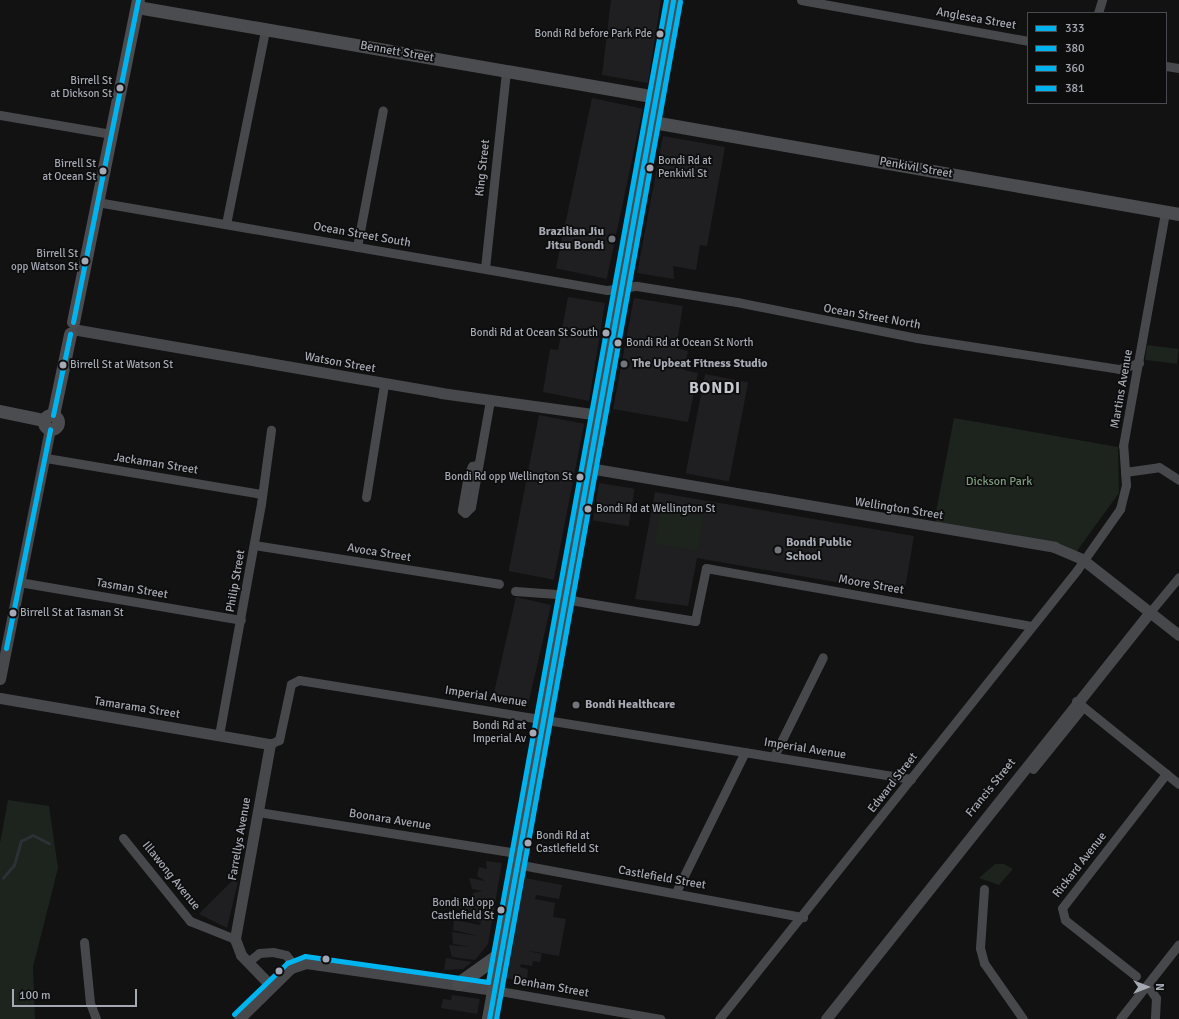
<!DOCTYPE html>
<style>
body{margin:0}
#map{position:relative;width:1179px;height:1019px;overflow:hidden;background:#121213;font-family:Signika,sans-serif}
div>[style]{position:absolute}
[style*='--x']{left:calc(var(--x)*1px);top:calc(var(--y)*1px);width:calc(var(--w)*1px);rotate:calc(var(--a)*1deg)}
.built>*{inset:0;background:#1f1f21;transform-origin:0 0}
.green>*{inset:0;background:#1d231d;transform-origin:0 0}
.stream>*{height:2.5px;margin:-1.25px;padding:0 1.25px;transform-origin:1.25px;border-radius:1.25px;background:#2b3237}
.minor>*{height:9px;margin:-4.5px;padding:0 4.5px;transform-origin:4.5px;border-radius:4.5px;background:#47484b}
.tertiary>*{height:11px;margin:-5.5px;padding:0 5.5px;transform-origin:5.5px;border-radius:5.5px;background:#47484b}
.secondary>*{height:13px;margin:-6.5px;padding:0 6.5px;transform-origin:6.5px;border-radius:6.5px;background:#4b4c4f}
.secondary>.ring{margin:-6.5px;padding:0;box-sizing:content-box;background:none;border:13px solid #4b4c4f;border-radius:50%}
.primary>*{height:14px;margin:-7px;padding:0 7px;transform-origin:7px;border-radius:7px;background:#4a4b4d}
.bus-1>*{height:5px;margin:-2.5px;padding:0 2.5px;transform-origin:2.5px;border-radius:2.5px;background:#00b5ef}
.bus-2>*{height:5px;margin:-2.5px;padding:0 2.5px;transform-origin:2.5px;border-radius:2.5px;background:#00b5ef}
.bus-3>*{height:5px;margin:-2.5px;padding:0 2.5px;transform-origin:2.5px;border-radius:2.5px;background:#00b5ef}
.bus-4>*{height:5px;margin:-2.5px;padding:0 2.5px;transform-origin:2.5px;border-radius:2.5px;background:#00b5ef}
.dots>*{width:11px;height:11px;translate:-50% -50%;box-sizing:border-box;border:2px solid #0d0d0e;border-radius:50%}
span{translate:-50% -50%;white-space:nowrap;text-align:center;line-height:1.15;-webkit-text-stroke:3.5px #0d0d0e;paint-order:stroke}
.bus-label{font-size:11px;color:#a5a9b3}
.right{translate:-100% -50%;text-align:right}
.left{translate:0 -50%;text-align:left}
.street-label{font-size:12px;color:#a5a9b3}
.poi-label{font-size:12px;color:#a5a9b3;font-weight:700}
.park-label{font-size:12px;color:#7d9c7e}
.district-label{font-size:16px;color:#c5c8cf;font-weight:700;letter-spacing:1px}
.legend{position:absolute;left:1027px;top:12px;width:140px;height:92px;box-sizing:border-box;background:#0d0d0e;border:1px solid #4a4b50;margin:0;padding:5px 7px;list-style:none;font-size:12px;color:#a5a9b3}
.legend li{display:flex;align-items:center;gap:8px;height:20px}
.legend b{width:20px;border:1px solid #4a4b50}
.north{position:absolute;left:1127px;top:967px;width:40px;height:40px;-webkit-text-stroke:3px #0d0d0e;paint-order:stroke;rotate:90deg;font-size:11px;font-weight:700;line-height:16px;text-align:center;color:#a5a9b3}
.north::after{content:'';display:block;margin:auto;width:14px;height:18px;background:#a5a9b3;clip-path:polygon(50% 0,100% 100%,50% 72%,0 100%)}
.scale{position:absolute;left:12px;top:989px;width:125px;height:18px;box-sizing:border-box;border:2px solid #a5a9b3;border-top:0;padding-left:5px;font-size:12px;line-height:14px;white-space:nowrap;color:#a5a9b3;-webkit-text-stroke:3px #0d0d0e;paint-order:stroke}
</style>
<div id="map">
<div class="built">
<i style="clip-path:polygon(611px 0,661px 0,648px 83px,602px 75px)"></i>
<i style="left:592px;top:98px;width:52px;height:174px;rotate:12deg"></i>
<i style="clip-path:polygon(663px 136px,725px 147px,707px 246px,700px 245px,696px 270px,673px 266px,674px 279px,637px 273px)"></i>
<i style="clip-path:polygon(568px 297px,605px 303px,589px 401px,543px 392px,550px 349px,558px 350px)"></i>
<i style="clip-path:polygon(634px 298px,683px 306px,676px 348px,688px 351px,684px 370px,698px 373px,688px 422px,613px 409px)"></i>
<i style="left:705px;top:374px;width:44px;height:101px;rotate:11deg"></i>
<i style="left:539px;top:415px;width:46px;height:159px;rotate:11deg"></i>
<i style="left:599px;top:483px;width:36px;height:38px;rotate:9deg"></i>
<i style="clip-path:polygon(655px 492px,914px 536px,904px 594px,697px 558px,688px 606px,635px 599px)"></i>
<i style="left:516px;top:597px;width:36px;height:102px;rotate:13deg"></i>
<i style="clip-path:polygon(486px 861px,502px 863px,488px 944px,475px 960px,452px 957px,449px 945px,471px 947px,453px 944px,452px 932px,478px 936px,453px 930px,454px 920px,480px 925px,481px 922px,468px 920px,469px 910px,483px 912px,456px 907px,457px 901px,480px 905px,481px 902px,471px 901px,473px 893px,482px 891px,472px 889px,469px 878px,485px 881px,477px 876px,479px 867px,487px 869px)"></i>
<i style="clip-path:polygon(235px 878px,238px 882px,227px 928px,199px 914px)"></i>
<i style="clip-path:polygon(525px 878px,562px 885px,559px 899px,536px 895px,535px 899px,555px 903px,553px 917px,566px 919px,559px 956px,524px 950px,542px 954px,540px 962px,533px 961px,532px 966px,521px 964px,520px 967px,528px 969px,527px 983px,507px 978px)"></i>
<i style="clip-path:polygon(446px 958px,472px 962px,463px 969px,444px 970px)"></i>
<i style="clip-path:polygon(452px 995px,480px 999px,477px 1014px,441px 1008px,443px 999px,451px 1000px)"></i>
</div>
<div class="green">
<i style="left:1147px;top:345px;width:32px;height:15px;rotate:7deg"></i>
<i style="clip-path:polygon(954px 418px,1118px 447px,1119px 493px,1074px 555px,939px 529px,935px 517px)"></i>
<i style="left:660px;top:510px;width:44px;height:34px;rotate:9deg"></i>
<i style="clip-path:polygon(8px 800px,49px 806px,58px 868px,33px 967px,35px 1019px,0 1019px,0 843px)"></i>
<i style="clip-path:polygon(995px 864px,1004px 864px,1013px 869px,999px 885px,979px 878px)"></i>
</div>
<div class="stream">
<i style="--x:3;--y:878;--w:17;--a:-50"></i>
<i style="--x:14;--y:865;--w:25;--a:-74"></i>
<i style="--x:21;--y:841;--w:13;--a:-27"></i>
<i style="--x:33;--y:835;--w:18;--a:27"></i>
</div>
<div class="minor">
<i style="--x:801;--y:0;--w:231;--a:10.2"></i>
<i style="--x:1098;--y:13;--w:14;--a:-73"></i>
<i style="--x:1166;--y:66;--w:13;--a:9"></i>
<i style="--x:0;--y:115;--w:113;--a:9.7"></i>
<i style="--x:97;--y:202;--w:518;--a:9.79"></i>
<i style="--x:607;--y:290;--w:30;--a:-8"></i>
<i style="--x:637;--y:286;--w:101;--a:9.1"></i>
<i style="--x:737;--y:302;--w:184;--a:11.3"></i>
<i style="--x:917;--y:338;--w:204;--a:8.7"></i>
<i style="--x:1119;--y:369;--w:21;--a:-17"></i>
<i style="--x:226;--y:224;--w:198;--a:-78.6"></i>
<i style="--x:357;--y:247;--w:139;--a:-79.3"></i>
<i style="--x:485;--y:268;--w:198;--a:-83.9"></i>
<i style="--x:46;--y:458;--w:218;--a:9.5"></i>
<i style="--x:477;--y:465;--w:5;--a:169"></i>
<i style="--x:472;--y:466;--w:10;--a:114"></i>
<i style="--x:468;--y:475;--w:36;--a:100"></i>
<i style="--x:462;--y:510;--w:4;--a:45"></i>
<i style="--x:465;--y:513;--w:8;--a:-45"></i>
<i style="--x:471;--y:507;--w:109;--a:-79.9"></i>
<i style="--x:1125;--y:472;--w:34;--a:-8"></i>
<i style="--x:1159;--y:467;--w:24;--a:33"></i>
<i style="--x:366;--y:497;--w:114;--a:-80.9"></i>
<i style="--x:254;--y:545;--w:248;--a:9"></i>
<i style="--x:19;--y:582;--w:225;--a:9.7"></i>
<i style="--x:515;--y:591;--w:42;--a:4.1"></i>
<i style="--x:557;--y:594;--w:20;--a:20"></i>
<i style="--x:576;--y:601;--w:121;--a:9.5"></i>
<i style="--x:695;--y:621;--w:54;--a:-78.3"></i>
<i style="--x:706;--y:568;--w:330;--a:10.1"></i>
<i style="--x:1150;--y:612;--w:45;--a:-50.4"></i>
<i style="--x:1076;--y:701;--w:132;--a:38.9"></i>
<i style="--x:219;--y:735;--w:235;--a:-79.7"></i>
<i style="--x:261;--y:504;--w:75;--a:-82.3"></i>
<i style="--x:270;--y:744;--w:10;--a:-24"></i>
<i style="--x:279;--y:740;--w:57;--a:-77.9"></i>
<i style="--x:291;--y:684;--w:9;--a:-27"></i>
<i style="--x:299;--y:680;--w:620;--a:9.19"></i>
<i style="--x:774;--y:756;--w:110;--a:-63.7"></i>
<i style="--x:1033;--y:769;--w:80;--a:-51.1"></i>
<i style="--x:258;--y:812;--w:263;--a:9"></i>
<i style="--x:123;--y:838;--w:107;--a:51.1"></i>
<i style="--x:190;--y:921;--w:48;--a:21.8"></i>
<i style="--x:516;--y:864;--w:292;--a:10.5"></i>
<i style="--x:984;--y:889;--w:59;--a:93.9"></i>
<i style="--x:980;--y:948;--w:16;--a:75"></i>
<i style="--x:984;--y:963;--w:68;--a:55.1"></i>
<i style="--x:676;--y:892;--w:156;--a:-63.8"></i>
<i style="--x:84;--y:942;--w:61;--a:84.4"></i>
<i style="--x:90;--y:1003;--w:17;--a:69"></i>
<i style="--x:248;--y:962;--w:14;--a:-39"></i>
<i style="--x:259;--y:953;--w:14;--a:-4"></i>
<i style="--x:273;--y:952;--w:13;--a:13"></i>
<i style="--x:286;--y:955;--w:14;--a:51"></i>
<i style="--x:1136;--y:976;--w:90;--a:-141.7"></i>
<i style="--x:1065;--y:920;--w:12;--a:-104"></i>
<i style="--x:1062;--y:908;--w:170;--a:-52.2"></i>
<i style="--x:1147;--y:985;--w:16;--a:55"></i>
<i style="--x:1156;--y:998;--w:21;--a:93"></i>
<i style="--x:494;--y:990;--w:169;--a:9.9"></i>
<i style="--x:719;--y:1019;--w:574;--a:-51.43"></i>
<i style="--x:1077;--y:570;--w:75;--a:-54.8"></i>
<i style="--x:1120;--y:509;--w:25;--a:-76"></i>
<i style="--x:1126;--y:485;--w:39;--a:-94"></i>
<i style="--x:1123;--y:446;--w:238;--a:-79.8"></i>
<i style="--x:1120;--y:1019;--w:95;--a:-51.8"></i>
</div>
<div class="tertiary">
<i style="--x:78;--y:330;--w:368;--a:9.8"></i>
<i style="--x:441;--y:393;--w:160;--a:7.9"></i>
<i style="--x:589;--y:468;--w:472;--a:9.6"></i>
<i style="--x:1054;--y:547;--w:30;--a:23"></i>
<i style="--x:1082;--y:559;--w:123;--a:38.1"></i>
<i style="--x:0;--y:679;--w:255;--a:-78.7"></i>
<i style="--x:0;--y:698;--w:274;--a:9.7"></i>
<i style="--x:270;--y:744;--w:198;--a:100.2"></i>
<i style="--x:235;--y:939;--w:17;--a:69"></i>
<i style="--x:241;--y:955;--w:43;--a:45.9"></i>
<i style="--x:239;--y:1019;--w:73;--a:-44.4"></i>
<i style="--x:291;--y:968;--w:16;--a:-18"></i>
<i style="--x:306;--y:963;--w:190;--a:8.2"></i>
<i style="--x:826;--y:1019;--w:520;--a:-51.48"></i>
</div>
<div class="secondary">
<i style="--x:137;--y:7;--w:528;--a:9.82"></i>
<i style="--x:653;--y:122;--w:534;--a:9.92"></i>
<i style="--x:73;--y:322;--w:328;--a:-78.6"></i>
<i style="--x:0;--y:411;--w:45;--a:11.6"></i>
<i class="ring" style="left:44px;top:415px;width:1px;height:1px"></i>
<i style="--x:53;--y:415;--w:83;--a:-78.1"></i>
</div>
<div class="primary">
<i style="--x:459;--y:984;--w:52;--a:-35.5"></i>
<i style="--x:489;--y:1019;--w:1035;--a:-79.76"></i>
</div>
<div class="bus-1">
<i style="--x:489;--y:1019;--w:1035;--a:-79.76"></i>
</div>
<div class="bus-2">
<i style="--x:496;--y:1019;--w:1034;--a:-79.75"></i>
</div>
<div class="bus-3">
<i style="--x:73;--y:322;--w:328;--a:-78.6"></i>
<i style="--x:53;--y:415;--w:83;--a:-78.1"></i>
<i style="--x:6;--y:648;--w:223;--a:-78.6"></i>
</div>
<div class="bus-4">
<i style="--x:234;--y:1014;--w:74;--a:-43.9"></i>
<i style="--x:287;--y:963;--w:19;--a:-21"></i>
<i style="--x:305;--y:956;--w:185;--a:8.1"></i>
<i style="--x:488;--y:982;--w:998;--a:-79.73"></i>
</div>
<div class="dots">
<i style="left:660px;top:34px;background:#a5a9b3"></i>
<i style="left:120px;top:88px;background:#a5a9b3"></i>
<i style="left:650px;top:168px;background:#a5a9b3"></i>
<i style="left:103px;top:171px;background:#a5a9b3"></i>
<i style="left:612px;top:239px;background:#72747b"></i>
<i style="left:85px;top:261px;background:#a5a9b3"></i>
<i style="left:606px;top:333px;background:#a5a9b3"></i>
<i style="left:618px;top:343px;background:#a5a9b3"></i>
<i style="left:624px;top:364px;background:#72747b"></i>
<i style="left:63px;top:365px;background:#a5a9b3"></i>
<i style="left:580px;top:477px;background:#a5a9b3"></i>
<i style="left:588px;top:509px;background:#a5a9b3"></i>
<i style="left:778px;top:550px;background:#72747b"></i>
<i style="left:13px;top:613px;background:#a5a9b3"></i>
<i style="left:576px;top:705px;background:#72747b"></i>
<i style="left:533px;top:733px;background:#a5a9b3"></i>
<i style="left:528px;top:843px;background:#a5a9b3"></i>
<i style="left:501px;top:910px;background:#a5a9b3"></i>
<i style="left:326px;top:959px;background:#a5a9b3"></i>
<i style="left:279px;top:971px;background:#a5a9b3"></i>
</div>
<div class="bus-label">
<span class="right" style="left:652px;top:34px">Bondi Rd before Park Pde</span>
<span class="right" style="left:112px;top:88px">Birrell St<br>at Dickson St</span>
<span class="left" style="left:658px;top:168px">Bondi Rd at<br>Penkivil St</span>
<span class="right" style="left:96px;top:171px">Birrell St<br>at Ocean St</span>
<span class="right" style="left:78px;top:261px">Birrell St<br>opp Watson St</span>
<span class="right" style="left:598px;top:333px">Bondi Rd at Ocean St South</span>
<span class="left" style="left:626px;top:343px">Bondi Rd at Ocean St North</span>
<span class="left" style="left:70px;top:365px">Birrell St at Watson St</span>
<span class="right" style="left:572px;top:477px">Bondi Rd opp Wellington St</span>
<span class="left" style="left:596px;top:509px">Bondi Rd at Wellington St</span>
<span class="left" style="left:20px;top:613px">Birrell St at Tasman St</span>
<span class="right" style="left:526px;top:733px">Bondi Rd at<br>Imperial Av</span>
<span class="left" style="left:536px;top:843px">Bondi Rd at<br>Castlefield St</span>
<span class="right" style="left:494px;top:910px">Bondi Rd opp<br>Castlefield St</span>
</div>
<div class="street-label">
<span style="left:976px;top:19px;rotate:10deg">Anglesea Street</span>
<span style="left:397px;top:52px;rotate:10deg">Bennett Street</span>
<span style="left:483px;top:168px;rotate:-84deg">King Street</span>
<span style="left:916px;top:168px;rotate:10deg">Penkivil Street</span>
<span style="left:362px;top:235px;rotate:10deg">Ocean Street South</span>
<span style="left:872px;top:317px;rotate:10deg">Ocean Street North</span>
<span style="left:340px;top:363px;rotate:10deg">Watson Street</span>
<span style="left:1122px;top:389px;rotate:-80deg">Martins Avenue</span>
<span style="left:156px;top:464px;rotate:9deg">Jackaman Street</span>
<span style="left:899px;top:509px;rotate:9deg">Wellington Street</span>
<span style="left:379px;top:553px;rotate:9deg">Avoca Street</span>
<span style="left:236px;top:581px;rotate:-80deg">Philip Street</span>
<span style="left:871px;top:585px;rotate:10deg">Moore Street</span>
<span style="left:132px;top:589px;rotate:10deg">Tasman Street</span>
<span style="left:486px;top:697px;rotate:9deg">Imperial Avenue</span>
<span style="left:137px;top:708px;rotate:9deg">Tamarama Street</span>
<span style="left:805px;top:749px;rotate:9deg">Imperial Avenue</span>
<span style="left:893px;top:783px;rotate:-52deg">Edward Street</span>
<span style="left:991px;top:788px;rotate:-51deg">Francis Street</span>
<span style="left:390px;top:820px;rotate:9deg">Boonara Avenue</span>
<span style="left:240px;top:839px;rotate:-80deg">Farrellys Avenue</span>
<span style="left:1080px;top:865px;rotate:-52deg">Rickard Avenue</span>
<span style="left:171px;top:876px;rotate:51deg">Illawong Avenue</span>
<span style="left:662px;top:878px;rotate:10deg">Castlefield Street</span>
<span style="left:551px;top:987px;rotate:10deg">Denham Street</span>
</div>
<div class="poi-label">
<span class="right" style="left:604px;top:239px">Brazilian Jiu<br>Jitsu Bondi</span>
<span class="left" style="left:632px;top:364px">The Upbeat Fitness Studio</span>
<span class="left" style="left:786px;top:550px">Bondi Public<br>School</span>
<span class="left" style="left:585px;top:705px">Bondi Healthcare</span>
</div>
<div class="park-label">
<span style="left:999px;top:482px">Dickson Park</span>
</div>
<div class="district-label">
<span style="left:715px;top:388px">BONDI</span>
</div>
<ul class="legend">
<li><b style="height:5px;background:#00b5ef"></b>333</li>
<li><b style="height:5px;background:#00b5ef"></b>380</li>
<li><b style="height:5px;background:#00b5ef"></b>360</li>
<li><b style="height:5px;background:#00b5ef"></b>381</li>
</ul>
<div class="north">N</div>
<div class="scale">100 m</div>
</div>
